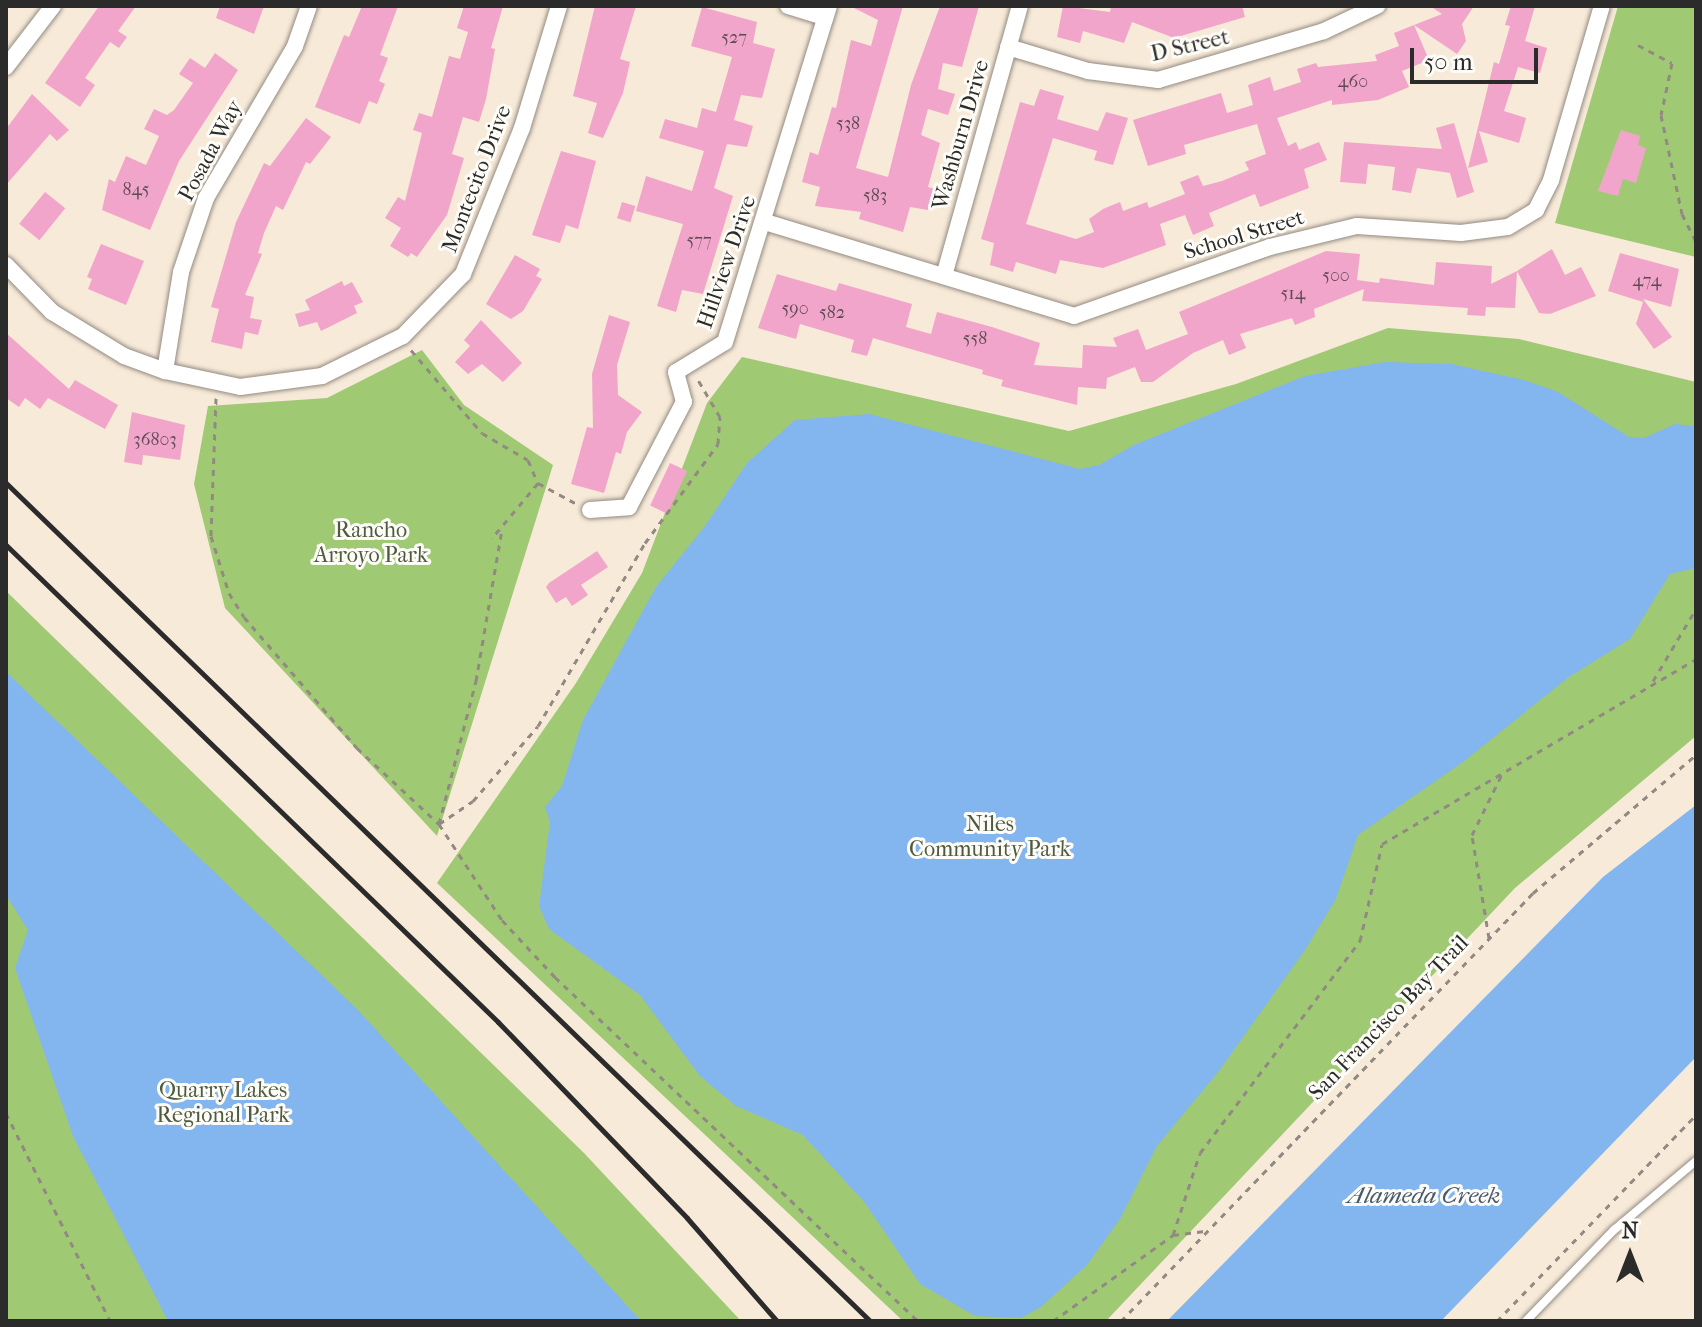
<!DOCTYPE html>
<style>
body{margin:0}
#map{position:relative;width:1702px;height:1327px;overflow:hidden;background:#f8ead8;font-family:"IM FELL French Canon",serif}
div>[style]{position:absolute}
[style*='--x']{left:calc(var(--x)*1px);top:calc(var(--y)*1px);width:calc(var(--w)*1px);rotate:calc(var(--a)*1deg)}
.green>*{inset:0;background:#a0c974}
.water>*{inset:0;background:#83b5ef}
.building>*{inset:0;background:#f2a5ca;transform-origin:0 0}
.path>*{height:3px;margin-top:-1.5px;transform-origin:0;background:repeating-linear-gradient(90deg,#928a82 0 6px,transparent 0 12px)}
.roads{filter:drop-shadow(0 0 2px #928a82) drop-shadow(0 0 2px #928a82)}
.service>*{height:8px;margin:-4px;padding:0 4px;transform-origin:4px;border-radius:4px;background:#fff}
.minor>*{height:16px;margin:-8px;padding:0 8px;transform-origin:8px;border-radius:8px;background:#fff}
.rail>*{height:5px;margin:-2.5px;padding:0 2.5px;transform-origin:2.5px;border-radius:2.5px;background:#2b2b2b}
span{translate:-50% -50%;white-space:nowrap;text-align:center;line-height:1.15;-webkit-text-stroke:6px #fdfcf7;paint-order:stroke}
.number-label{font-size:18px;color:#5d4a53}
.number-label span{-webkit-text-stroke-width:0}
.street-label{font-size:22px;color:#2b2b2b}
.park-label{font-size:22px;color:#4e5a41}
.water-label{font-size:24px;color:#4a5b70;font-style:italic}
.frame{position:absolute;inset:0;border:8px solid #2b2b2b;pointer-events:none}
.north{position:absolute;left:1590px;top:1215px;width:80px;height:80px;-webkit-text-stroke:6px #fdfcf7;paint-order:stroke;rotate:0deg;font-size:22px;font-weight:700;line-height:32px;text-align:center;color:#2b2b2b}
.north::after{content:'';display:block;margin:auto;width:28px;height:36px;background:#2b2b2b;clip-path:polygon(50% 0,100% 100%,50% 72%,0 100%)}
.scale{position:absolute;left:1410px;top:48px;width:128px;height:36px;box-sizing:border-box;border:4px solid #2b2b2b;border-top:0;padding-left:10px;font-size:24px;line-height:28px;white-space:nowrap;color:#2b2b2b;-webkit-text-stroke:6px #fdfcf7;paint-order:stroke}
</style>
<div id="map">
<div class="green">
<i style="clip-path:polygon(1618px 6px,1696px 6px,1696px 257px,1555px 223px)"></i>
<i style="clip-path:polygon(1388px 328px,1519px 339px,1696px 382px,1696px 736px,1515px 888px,1106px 1321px,903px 1321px,437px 883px,576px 683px,642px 573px,707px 403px,742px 357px,1069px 431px,1236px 384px)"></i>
<i style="clip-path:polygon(422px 350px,464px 405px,553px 465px,437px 836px,225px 608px,194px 484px,208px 406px,327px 398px)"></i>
<i style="clip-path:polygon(6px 591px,584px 1153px,741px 1321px,6px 1321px)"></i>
</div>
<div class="water">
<i style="clip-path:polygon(1385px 362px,1451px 364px,1524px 380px,1558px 392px,1629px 437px,1644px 438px,1675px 424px,1696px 426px,1696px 568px,1670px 574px,1630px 639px,1569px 677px,1463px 762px,1358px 835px,1336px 899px,1305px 950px,1219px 1071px,1157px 1146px,1120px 1219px,1087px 1265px,1041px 1307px,1021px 1318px,975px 1316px,920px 1284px,865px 1203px,803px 1135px,736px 1106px,700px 1076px,640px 995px,549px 929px,539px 906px,550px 822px,545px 807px,562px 786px,583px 720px,656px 587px,705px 526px,747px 463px,795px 420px,869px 414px,1080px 469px,1099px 465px,1134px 445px,1305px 376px)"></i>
<i style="clip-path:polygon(6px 672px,358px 1010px,641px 1321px,168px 1321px,73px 1136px,15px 968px,28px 930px,6px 895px)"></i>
<i style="clip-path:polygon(1696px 805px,1696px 1057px,1441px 1321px,1167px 1321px,1603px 877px)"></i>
</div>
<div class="building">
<i style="clip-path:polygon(99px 6px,136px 6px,118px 31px,127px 37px,119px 48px,110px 42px,85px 78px,95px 85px,80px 107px,45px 83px)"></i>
<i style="clip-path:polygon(220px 6px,264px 6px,254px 34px,216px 18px)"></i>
<i style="clip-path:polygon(362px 6px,398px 6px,380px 55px,388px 58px,379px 81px,385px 84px,377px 104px,369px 101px,360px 124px,315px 107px,344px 35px,349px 37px)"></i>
<i style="clip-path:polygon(464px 6px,503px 6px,491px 48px,495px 49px,486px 99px,479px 122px,463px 117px,452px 154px,464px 158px,447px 215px,417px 257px,411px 253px,408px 257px,390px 246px,401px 228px,385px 218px,398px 197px,405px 201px,422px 133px,413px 130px,419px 113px,432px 117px,449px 56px,460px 59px,468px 32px,457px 28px)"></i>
<i style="clip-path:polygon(595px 6px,636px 6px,620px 59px,630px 62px,623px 93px,603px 138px,588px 133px,597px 103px,573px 96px)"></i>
<i style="clip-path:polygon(850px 6px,903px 6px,856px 168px,888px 177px,911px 85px,940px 6px,979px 6px,962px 67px,943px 63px,938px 89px,955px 94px,948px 115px,928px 109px,921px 135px,940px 143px,928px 187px,935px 189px,928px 210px,910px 207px,903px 232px,859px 219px,861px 212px,815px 206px,820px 187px,802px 182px,810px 152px,818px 155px,832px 107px,836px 108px,851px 40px,871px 46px,878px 20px)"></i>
<i style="clip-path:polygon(1063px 6px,1110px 12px,1111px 6px,1242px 6px,1245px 17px,1174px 38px,1132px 22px,1124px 43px,1083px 31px,1080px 43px,1057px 37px)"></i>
<i style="clip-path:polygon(1430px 6px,1474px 6px,1462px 24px,1466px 41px,1457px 54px,1414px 25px,1442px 14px)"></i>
<i style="clip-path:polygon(1511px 6px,1535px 6px,1525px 41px,1547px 48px,1540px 73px,1518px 67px,1504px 111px,1526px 118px,1519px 143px,1479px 131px,1488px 162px,1468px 168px,1494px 62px,1499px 64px,1510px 26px,1505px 25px)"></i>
<i style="clip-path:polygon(702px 7px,757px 22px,753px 43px,775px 49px,762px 98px,741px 95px,734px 120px,753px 126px,747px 147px,727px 144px,714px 188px,733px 196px,703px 294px,682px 290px,676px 312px,657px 306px,683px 224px,636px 211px,646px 176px,692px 191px,704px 151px,659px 138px,665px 119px,697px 128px,702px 108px,716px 112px,732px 57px,691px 46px)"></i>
<i style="clip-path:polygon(1414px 25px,1429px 60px,1402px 71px,1409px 87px,1378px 100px,1332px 105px,1332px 100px,1277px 118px,1288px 146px,1296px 142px,1299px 150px,1319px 142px,1327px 160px,1304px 169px,1309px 188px,1260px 207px,1255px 194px,1209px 213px,1214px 226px,1193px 235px,1185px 215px,1160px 224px,1166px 245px,1103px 268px,1060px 260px,1056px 274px,1016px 262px,1013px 272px,990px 265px,994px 243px,981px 239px,1020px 102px,1034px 106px,1040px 89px,1064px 96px,1057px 119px,1098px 131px,1106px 112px,1128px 118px,1113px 165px,1094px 160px,1097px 151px,1053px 138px,1026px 224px,1076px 239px,1094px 232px,1089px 219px,1103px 209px,1120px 202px,1123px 211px,1147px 202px,1149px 208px,1185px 194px,1180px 182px,1198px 175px,1203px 186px,1222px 181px,1249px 170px,1245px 162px,1266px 154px,1257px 124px,1184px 145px,1186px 154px,1148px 166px,1133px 120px,1221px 93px,1227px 113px,1253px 105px,1248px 85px,1270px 77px,1274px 91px,1301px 82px,1297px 69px,1316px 63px,1318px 67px,1377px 61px,1375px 55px,1399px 46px,1394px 33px)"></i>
<i style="clip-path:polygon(215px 53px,238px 70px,179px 161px,150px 230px,102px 210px,109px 179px,115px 182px,126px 156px,146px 165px,159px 136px,144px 129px,154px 109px,167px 115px,174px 110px,193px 83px,179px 74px,190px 58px,205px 68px)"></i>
<i style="clip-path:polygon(32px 94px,69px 130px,57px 141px,50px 134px,6px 185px,6px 129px)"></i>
<i style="clip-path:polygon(306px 118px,331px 137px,310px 164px,306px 162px,283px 210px,276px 206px,264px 233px,258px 253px,262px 254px,245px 295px,254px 297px,250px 318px,262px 320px,258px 335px,245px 332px,242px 349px,211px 342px,219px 309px,211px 307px,236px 222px,264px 163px,270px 166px)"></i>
<i style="clip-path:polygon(1454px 123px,1474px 192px,1457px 198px,1450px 173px,1417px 168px,1411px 193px,1392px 190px,1395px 167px,1368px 164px,1366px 184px,1340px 182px,1344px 142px,1442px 149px,1436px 128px)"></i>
<i style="clip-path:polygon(1621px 130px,1640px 136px,1638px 145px,1646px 148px,1636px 183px,1623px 179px,1618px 196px,1598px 191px)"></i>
<i style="clip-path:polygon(561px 151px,596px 161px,578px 229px,566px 225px,560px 243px,532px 235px)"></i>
<i style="left:45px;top:192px;width:26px;height:41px;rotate:39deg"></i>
<i style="left:622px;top:202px;width:14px;height:17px;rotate:17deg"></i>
<i style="clip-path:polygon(101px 244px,144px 261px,126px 305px,88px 289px,92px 279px,87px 277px)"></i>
<i style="clip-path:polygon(1552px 249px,1565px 275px,1581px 267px,1596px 296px,1550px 314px,1539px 313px,1517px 271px)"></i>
<i style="clip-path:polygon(1326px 251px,1360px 254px,1357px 280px,1379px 283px,1380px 278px,1434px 285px,1436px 262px,1492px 266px,1491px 284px,1517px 271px,1515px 308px,1486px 307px,1485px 316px,1467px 315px,1468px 308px,1362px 301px,1364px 289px,1314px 309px,1315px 317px,1295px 325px,1292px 318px,1240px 334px,1246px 348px,1229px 355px,1223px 340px,1193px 353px,1153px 382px,1141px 382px,1135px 367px,1107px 378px,1106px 389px,1078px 387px,1077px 405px,1001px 386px,1003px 380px,982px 374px,983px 370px,873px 338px,867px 356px,851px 352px,854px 340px,800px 324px,796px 339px,758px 328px,777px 274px,836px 291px,839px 283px,912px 304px,906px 327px,931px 334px,937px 312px,992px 327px,1040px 343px,1034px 365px,1082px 368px,1083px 345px,1117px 347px,1113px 338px,1138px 329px,1146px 350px,1188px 334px,1179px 312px)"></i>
<i style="clip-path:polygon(1620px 253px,1679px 269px,1671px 307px,1643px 299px,1672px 337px,1654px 349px,1636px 324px,1643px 302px,1608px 291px)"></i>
<i style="clip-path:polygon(515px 255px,540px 269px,536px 276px,542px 279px,523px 311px,511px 319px,486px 304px)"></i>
<i style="clip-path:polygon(342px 281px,344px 286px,352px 282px,363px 302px,354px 306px,357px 313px,321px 331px,317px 322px,299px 327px,295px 314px,310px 310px,305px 300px)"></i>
<i style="clip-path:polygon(609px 315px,630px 322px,617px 365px,618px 395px,642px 412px,627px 432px,621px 454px,616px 452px,604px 493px,571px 484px,587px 427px,593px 428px,592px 374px)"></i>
<i style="clip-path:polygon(481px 320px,522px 363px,503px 382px,482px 364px,468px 374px,455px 362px,470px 346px,464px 340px)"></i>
<i style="clip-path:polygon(6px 333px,69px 389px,75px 380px,118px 405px,105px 429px,48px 398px,40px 409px,25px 398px,19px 407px,6px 398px)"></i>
<i style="clip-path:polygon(132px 412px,185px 425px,180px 460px,143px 455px,142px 465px,124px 462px)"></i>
<i style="left:670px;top:463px;width:19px;height:47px;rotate:25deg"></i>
<i style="clip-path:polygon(597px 551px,608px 567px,581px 585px,588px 595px,572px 606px,566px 597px,556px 603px,546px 587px,549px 583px)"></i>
</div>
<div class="path">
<i style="--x:1638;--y:45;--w:38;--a:28"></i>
<i style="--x:1672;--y:63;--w:53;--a:101.9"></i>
<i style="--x:1661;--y:115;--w:101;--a:78"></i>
<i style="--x:1682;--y:214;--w:30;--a:63"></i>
<i style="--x:411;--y:350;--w:109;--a:49.5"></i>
<i style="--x:482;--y:433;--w:53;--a:30.4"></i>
<i style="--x:528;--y:460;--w:25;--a:67"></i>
<i style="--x:538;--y:483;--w:72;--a:129.9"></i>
<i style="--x:216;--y:398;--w:138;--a:92.1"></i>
<i style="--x:211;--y:536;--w:60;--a:72.5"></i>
<i style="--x:229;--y:593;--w:28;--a:58"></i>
<i style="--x:244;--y:617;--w:173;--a:49.2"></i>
<i style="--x:357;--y:748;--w:112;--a:42.8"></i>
<i style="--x:439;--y:824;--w:115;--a:56.7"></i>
<i style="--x:502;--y:920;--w:78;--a:47.1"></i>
<i style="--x:555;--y:977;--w:500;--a:43.46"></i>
<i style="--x:538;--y:483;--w:44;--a:28.3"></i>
<i style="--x:1653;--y:681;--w:84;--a:-59.2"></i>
<i style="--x:439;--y:824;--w:41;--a:-34.1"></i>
<i style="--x:473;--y:801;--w:99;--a:-49.1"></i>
<i style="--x:538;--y:726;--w:212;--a:-59.7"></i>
<i style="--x:645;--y:543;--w:123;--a:-53.6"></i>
<i style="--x:718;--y:444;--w:27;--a:-86"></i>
<i style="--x:720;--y:417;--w:45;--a:-120.5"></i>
<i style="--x:439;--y:824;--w:148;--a:-75.5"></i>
<i style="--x:476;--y:681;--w:154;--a:-80.3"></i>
<i style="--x:1489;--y:938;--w:104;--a:-99.4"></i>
<i style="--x:1472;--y:835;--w:72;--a:-63.8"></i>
<i style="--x:6;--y:1113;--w:233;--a:63.4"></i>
<i style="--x:1173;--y:1235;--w:86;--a:-71.8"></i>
<i style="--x:1200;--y:1153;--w:266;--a:-53"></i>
<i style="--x:1360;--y:941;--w:99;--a:-77.2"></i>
<i style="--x:1382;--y:844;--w:364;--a:-30.5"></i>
<i style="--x:1053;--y:1321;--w:148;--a:-35.6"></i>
<i style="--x:1173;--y:1235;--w:34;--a:-7"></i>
<i style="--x:1121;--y:1321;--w:594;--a:-46.09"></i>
<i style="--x:1533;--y:893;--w:214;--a:-40.3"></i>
<i style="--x:1497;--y:1321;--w:286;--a:-46"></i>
</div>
<div class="roads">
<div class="service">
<i style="--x:1526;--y:1321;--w:127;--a:-46"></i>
<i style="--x:1614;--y:1230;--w:107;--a:-40.1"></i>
</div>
<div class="minor">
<i style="--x:788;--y:6;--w:39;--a:17"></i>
<i style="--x:1008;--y:47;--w:84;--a:16.7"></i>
<i style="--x:1088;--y:71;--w:71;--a:7.3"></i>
<i style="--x:1158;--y:80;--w:173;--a:-16.4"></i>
<i style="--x:1324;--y:31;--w:59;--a:-25.3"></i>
<i style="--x:6;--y:67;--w:77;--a:-52.4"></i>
<i style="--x:765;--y:222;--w:323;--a:16.9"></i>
<i style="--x:1074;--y:316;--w:208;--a:-19.4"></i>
<i style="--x:1270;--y:247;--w:89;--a:-13.6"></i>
<i style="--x:1357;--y:226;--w:104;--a:3.9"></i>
<i style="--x:1461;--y:233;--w:47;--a:-7.3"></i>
<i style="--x:1508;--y:227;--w:33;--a:-31"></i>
<i style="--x:1536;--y:210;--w:34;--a:-63"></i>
<i style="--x:1551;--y:180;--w:181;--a:-73.7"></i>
<i style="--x:6;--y:265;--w:66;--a:45.6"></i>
<i style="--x:52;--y:312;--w:84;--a:31.4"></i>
<i style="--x:124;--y:356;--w:44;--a:20.1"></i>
<i style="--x:165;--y:371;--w:77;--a:12"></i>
<i style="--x:240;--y:387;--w:83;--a:-7.6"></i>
<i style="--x:322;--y:376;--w:90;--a:-26.3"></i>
<i style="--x:403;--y:336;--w:86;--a:-45.9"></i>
<i style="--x:463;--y:274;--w:157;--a:-68"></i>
<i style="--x:522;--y:128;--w:127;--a:-73.1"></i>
<i style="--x:944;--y:276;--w:280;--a:-74.3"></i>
<i style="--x:165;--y:371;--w:100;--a:-80.8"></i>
<i style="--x:181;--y:272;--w:78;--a:-71.3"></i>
<i style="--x:206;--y:198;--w:176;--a:-59.6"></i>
<i style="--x:295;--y:46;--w:42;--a:-70.7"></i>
<i style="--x:590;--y:510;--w:39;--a:-4"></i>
<i style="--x:629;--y:507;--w:119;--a:-62.4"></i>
<i style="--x:684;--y:402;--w:31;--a:-105"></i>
<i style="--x:676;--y:372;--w:57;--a:-31.5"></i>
<i style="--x:725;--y:342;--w:352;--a:-72.8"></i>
</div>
</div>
<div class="rail">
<i style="--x:6;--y:483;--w:1204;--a:44.12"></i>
<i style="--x:6;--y:545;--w:685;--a:44.11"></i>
<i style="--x:498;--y:1022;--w:272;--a:46"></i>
<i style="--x:687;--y:1218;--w:137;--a:48.9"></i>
</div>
<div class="number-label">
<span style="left:734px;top:38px">527</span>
<span style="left:1353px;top:82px">460</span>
<span style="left:848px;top:124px">538</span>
<span style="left:136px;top:190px">845</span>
<span style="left:875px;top:196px">583</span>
<span style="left:699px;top:241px">577</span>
<span style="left:1336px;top:276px">500</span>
<span style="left:1647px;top:281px">474</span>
<span style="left:1293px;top:294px">514</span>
<span style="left:795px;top:309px">590</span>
<span style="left:832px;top:313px">582</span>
<span style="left:975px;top:339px">558</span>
<span style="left:155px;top:440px">36803</span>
</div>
<div class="street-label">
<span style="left:1190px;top:46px;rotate:-13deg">D Street</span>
<span style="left:961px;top:135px;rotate:-74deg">Washburn Drive</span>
<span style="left:211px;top:151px;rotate:-62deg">Posada Way</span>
<span style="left:477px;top:179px;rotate:-69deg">Montecito Drive</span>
<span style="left:1244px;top:235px;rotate:-17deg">School Street</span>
<span style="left:727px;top:262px;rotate:-71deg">Hillview Drive</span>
<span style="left:1389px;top:1018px;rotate:-46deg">San Francisco Bay Trail</span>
</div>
<div class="park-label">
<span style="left:371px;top:543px">Rancho<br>Arroyo Park</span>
<span style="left:990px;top:837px">Niles<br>Community Park</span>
<span style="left:223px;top:1103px">Quarry Lakes<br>Regional Park</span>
</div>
<div class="water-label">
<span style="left:1424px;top:1196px">Alameda Creek</span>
</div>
<div class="frame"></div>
<div class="north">N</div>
<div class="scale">50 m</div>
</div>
